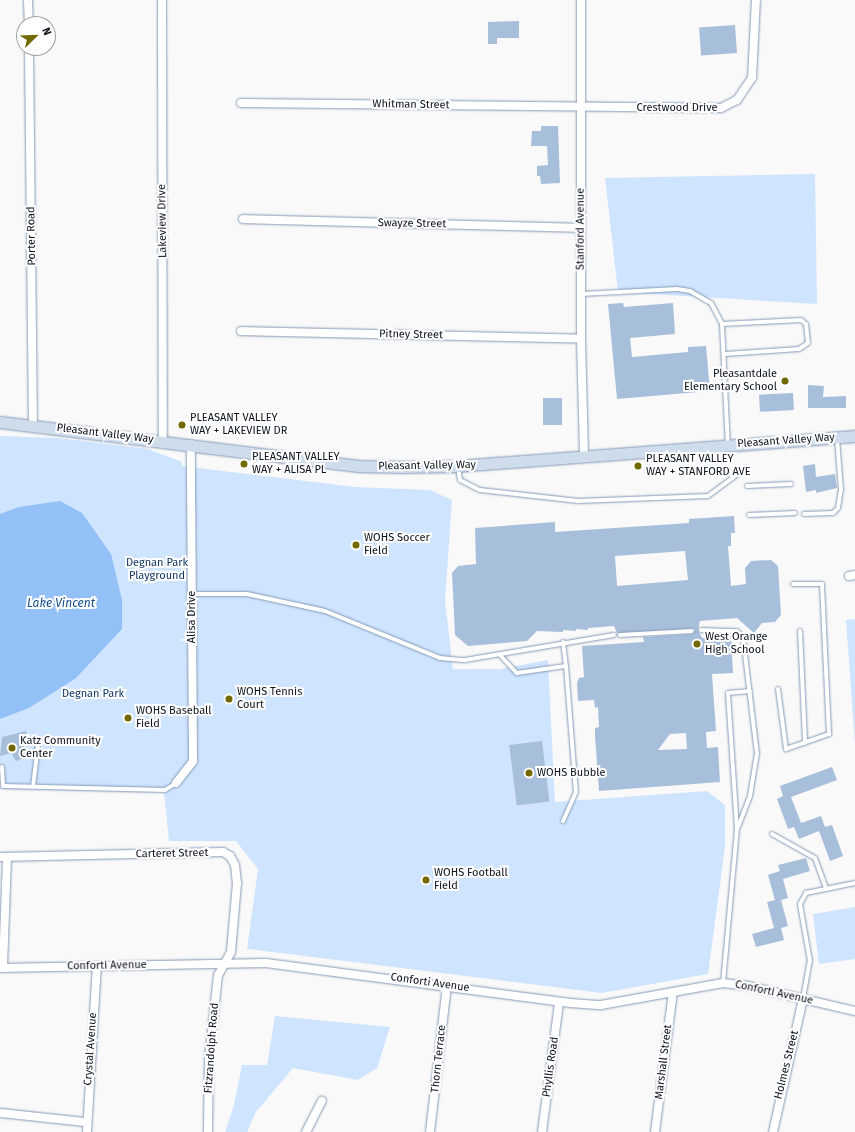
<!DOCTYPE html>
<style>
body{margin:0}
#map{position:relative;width:855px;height:1132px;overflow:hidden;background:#f9f9f9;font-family:"Fira Sans",sans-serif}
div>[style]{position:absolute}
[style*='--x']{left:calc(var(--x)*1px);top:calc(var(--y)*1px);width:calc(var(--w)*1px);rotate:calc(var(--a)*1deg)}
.green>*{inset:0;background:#cfe4ff}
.water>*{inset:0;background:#93c0f7}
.building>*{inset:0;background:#a8bfdb;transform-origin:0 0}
.roads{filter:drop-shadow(0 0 1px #849ab6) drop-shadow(0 0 1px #849ab6)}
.service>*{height:4px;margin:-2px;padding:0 2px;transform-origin:2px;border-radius:2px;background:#fff}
.minor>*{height:8px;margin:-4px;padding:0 4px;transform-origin:4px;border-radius:4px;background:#fff}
.secondary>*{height:11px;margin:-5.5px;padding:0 5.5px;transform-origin:5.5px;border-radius:5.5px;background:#cfdcec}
.dots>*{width:11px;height:11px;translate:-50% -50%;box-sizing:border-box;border:2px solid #fff;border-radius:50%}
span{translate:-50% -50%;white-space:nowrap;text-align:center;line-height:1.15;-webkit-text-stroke:4px #fff;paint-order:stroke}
.street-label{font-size:11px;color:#0b131d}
.poi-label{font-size:11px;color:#0b131d}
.right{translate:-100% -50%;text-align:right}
.left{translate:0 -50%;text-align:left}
.park-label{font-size:11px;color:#0f3761}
.water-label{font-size:12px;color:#124c88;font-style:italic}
.north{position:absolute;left:16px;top:16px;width:40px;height:40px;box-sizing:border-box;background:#fff;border:1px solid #9da1a5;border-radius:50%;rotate:67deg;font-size:11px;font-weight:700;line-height:16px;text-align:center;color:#0b131d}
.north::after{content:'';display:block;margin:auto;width:14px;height:18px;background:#726800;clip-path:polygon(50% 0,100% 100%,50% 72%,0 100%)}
</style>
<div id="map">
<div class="green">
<i style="clip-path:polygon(815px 174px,817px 304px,618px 292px,605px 178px)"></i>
<i style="clip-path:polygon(0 436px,57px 438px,148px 449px,182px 462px,182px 466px,355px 487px,430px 490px,452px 500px,445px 601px,453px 669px,500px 669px,548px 660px,555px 802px,707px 791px,725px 805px,725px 847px,708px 974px,602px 993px,247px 949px,258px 869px,236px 841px,169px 841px,164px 792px,0 789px)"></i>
<i style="clip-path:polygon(855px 619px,855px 744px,846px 620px)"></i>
<i style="clip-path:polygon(855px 907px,855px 959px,819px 964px,813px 914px)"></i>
<i style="clip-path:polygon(275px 1016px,390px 1027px,377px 1068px,358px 1080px,293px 1068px,256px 1112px,247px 1132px,225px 1132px,234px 1105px,242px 1065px,267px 1065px)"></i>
</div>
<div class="water">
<i style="clip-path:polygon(60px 501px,82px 513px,111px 554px,122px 600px,122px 629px,76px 678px,29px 708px,0 719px,0 514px,19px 507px)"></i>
</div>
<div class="building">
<i style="clip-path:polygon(519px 21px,519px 38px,497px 38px,497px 44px,488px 44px,488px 22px)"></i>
<i style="left:735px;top:25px;width:28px;height:36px;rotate:86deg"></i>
<i style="clip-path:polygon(541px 126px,558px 126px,560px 183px,541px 184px,540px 176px,537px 176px,537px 166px,548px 165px,547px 146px,531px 146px,532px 131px,541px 131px)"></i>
<i style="clip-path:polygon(623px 303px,624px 307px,673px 303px,675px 334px,630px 338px,632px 357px,688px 352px,688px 347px,706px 346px,710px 391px,617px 399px,608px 304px)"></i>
<i style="clip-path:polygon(808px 385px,824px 386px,823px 397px,846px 396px,846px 408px,808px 408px)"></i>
<i style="left:793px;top:393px;width:17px;height:34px;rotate:87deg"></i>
<i style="left:562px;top:398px;width:27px;height:19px;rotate:90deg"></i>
<i style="clip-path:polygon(815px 464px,816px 477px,835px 474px,837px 488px,816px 493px,816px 490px,806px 492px,803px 466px)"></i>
<i style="clip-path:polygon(evenodd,734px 516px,735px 533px,731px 533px,731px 546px,728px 546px,731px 586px,746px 584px,745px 568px,751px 561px,771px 560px,778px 566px,781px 615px,775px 622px,762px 623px,754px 633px,737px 618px,700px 621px,698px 630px,702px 638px,731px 636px,733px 673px,712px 674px,716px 731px,706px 732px,707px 748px,718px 747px,720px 782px,599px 791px,595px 736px,595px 728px,599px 727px,598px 707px,595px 708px,594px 700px,578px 701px,577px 683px,579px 678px,584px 677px,582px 646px,644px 642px,643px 637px,692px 634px,695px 629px,617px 633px,614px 626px,588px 628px,588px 630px,576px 629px,576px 631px,563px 630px,563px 632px,537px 631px,527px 641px,468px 646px,455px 635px,452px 573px,458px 566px,476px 564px,475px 528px,555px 522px,555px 532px,689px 523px,689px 519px,734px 516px,685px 551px,688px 580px,617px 586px,615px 556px,685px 551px,734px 516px,686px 733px,687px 749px,658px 750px,670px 734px,686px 733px)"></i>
<i style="clip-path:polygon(26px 731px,30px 741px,23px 744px,27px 757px,16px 761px,11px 753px,0 756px,2px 737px)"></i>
<i style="left:542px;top:741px;width:61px;height:33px;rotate:83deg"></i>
<i style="clip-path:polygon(832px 767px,837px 780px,791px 797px,801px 823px,821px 816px,825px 827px,832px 825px,843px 856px,830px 861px,819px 831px,799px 839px,794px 827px,788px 829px,777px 799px,783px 796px,780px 786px)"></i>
<i style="clip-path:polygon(806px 858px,810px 871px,783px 879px,788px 898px,781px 900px,788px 926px,781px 928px,784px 940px,756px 947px,752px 934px,774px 928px,767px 902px,775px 900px,768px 875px,780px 871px,778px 865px)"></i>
</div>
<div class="roads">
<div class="service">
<i style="--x:581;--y:294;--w:96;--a:-3"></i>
<i style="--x:677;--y:289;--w:13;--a:9"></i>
<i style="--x:690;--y:291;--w:24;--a:30"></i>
<i style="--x:711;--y:303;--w:24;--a:62"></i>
<i style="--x:722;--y:324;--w:121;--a:87.2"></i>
<i style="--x:722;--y:324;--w:79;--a:-2.9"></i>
<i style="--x:801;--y:320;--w:6;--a:39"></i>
<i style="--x:806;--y:324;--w:19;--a:84"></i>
<i style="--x:808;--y:343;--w:11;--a:146"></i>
<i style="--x:799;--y:349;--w:74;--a:176.1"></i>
<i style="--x:458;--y:467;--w:13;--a:81"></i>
<i style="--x:460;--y:480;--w:22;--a:27"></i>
<i style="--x:480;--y:490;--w:99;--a:6.4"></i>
<i style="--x:578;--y:501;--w:130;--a:-2.2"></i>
<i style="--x:708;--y:496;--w:47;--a:-36.4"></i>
<i style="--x:747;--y:486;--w:44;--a:-2.6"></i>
<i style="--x:804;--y:514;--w:29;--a:-2"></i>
<i style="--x:833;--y:513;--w:7;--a:-45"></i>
<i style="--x:838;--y:508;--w:18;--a:-81"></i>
<i style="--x:841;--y:490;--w:52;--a:-94.4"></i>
<i style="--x:749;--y:515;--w:46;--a:-2.5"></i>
<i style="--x:192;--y:594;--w:55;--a:0"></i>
<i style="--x:247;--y:594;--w:80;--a:12.3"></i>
<i style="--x:325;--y:611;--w:124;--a:22.2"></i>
<i style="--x:440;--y:658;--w:25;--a:5"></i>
<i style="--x:465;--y:660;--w:151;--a:-9.5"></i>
<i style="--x:701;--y:630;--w:36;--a:2"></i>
<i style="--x:737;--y:631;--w:9;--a:49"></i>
<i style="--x:743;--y:638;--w:116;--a:83.1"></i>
<i style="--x:757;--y:753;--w:44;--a:99.2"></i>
<i style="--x:750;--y:796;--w:33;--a:111"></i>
<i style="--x:800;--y:631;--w:112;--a:87.4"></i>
<i style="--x:620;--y:635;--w:72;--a:-3.2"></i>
<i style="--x:563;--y:642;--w:24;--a:83"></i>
<i style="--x:500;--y:655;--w:25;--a:47"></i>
<i style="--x:517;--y:673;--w:49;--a:-8.1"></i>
<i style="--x:566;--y:666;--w:126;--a:85.5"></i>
<i style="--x:576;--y:792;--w:32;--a:114"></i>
<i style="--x:778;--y:689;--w:61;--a:82.4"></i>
<i style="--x:786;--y:749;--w:46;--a:-19.2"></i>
<i style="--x:829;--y:734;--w:150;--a:-92.7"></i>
<i style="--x:822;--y:584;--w:29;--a:180"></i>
<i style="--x:2;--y:767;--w:19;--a:87"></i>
<i style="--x:3;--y:786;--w:162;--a:1.4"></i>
<i style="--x:165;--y:790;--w:13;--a:-32"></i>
<i style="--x:33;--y:787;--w:42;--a:-83.2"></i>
<i style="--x:772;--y:834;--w:49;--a:29.2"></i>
<i style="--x:815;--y:858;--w:33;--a:70"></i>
<i style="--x:723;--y:983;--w:155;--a:-84.8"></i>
<i style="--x:737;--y:829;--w:136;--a:-93.8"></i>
<i style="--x:728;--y:693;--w:22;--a:-5"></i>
<i style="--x:803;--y:999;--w:39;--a:-80"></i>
<i style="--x:810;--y:961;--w:58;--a:-100"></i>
<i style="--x:800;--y:904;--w:13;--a:-61"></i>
<i style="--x:806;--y:893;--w:50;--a:-11.5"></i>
</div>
<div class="minor">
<i style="--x:28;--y:0;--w:24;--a:88"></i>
<i style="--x:162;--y:0;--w:441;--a:89.9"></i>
<i style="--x:581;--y:0;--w:339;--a:90"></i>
<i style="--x:581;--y:339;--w:118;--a:88.5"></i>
<i style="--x:29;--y:48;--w:377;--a:89.4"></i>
<i style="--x:241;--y:103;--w:480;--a:0.6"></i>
<i style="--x:721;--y:108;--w:18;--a:-27"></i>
<i style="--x:737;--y:100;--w:27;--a:-56"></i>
<i style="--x:752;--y:78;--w:78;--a:-87.1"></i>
<i style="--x:243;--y:219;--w:338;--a:1.5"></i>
<i style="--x:241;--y:331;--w:340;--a:1.3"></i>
<i style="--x:849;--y:576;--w:6;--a:-9"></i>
<i style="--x:176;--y:783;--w:28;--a:-52"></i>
<i style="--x:193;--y:761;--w:317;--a:-90.4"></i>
<i style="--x:0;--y:857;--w:223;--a:-1.3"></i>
<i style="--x:223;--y:852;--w:8;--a:30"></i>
<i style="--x:230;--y:856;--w:10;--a:61"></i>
<i style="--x:235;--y:865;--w:18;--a:84"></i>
<i style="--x:237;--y:883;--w:69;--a:95"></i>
<i style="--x:231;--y:952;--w:26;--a:119"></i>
<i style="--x:218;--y:975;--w:83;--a:96.2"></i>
<i style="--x:209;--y:1058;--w:74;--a:90.8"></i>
<i style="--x:3;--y:967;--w:110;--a:-87.9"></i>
<i style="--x:0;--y:968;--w:266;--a:-1.1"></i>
<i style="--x:266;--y:963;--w:307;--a:7.5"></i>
<i style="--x:570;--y:1003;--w:31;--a:4"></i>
<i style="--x:601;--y:1005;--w:124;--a:-10.2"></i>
<i style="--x:723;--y:983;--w:25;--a:7"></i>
<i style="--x:748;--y:986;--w:110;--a:13.2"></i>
<i style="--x:0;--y:1113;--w:86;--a:6"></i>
<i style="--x:87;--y:1132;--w:166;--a:-86.6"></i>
<i style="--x:306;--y:1132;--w:35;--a:-63"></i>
<i style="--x:430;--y:1132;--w:147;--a:-83.4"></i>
<i style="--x:542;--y:1132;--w:131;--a:-82.5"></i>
<i style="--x:655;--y:1132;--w:141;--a:-82.7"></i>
<i style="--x:773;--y:1132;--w:136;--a:-77.3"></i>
</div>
<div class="secondary">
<i style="--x:0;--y:422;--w:361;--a:7"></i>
<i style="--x:358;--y:466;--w:43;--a:1.3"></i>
<i style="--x:401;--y:467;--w:56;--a:-1"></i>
<i style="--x:457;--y:466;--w:399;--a:-4.3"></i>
</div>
</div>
<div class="dots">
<i style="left:785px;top:381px;background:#726800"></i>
<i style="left:182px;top:425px;background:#726800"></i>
<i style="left:244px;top:464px;background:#726800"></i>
<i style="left:638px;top:466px;background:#726800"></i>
<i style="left:356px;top:545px;background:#726800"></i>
<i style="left:697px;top:644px;background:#726800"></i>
<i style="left:229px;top:699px;background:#726800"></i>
<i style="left:128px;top:718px;background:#726800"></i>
<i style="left:12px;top:748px;background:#726800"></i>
<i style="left:529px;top:773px;background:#726800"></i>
<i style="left:426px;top:880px;background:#726800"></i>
</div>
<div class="street-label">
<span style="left:411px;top:105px;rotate:1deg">Whitman Street</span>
<span style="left:677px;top:108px">Crestwood Drive</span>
<span style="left:163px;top:221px;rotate:-91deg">Lakeview Drive</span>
<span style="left:412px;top:224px;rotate:1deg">Swayze Street</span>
<span style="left:581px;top:229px;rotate:-90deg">Stanford Avenue</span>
<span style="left:32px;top:236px;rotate:-91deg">Porter Road</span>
<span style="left:411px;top:335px;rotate:1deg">Pitney Street</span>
<span style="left:105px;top:434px;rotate:7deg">Pleasant Valley Way</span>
<span style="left:786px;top:441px;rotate:-4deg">Pleasant Valley Way</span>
<span style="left:427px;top:466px;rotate:-1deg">Pleasant Valley Way</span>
<span style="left:192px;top:617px;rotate:-90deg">Alisa Drive</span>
<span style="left:172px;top:854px;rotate:-1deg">Carteret Street</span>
<span style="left:107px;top:966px;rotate:-1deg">Conforti Avenue</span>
<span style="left:430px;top:983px;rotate:8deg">Conforti Avenue</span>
<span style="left:774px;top:993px;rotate:12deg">Conforti Avenue</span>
<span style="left:212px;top:1048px;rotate:-86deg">Fitzrandolph Road</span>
<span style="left:91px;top:1049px;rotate:-86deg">Crystal Avenue</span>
<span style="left:439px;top:1059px;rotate:-84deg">Thorn Terrace</span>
<span style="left:664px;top:1062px;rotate:-83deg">Marshall Street</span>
<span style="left:787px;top:1065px;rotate:-76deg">Holmes Street</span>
<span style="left:551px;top:1067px;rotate:-82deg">Phyllis Road</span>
</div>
<div class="poi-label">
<span class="right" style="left:777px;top:381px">Pleasantdale<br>Elementary School</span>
<span class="left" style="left:190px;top:425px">PLEASANT VALLEY<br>WAY + LAKEVIEW DR</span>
<span class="left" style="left:252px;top:464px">PLEASANT VALLEY<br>WAY + ALISA PL</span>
<span class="left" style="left:646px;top:466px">PLEASANT VALLEY<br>WAY + STANFORD AVE</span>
<span class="left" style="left:364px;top:545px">WOHS Soccer<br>Field</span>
<span class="left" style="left:705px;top:644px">West Orange<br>High School</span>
<span class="left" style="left:237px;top:699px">WOHS Tennis<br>Court</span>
<span class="left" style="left:136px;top:718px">WOHS Baseball<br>Field</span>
<span class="left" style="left:20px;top:748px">Katz Community<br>Center</span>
<span class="left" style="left:537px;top:773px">WOHS Bubble</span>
<span class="left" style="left:434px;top:880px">WOHS Football<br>Field</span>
</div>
<div class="park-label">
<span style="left:157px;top:570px">Degnan Park<br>Playground</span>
<span style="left:93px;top:694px">Degnan Park</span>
</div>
<div class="water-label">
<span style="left:61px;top:604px">Lake Vincent</span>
</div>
<div class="north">N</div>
</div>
